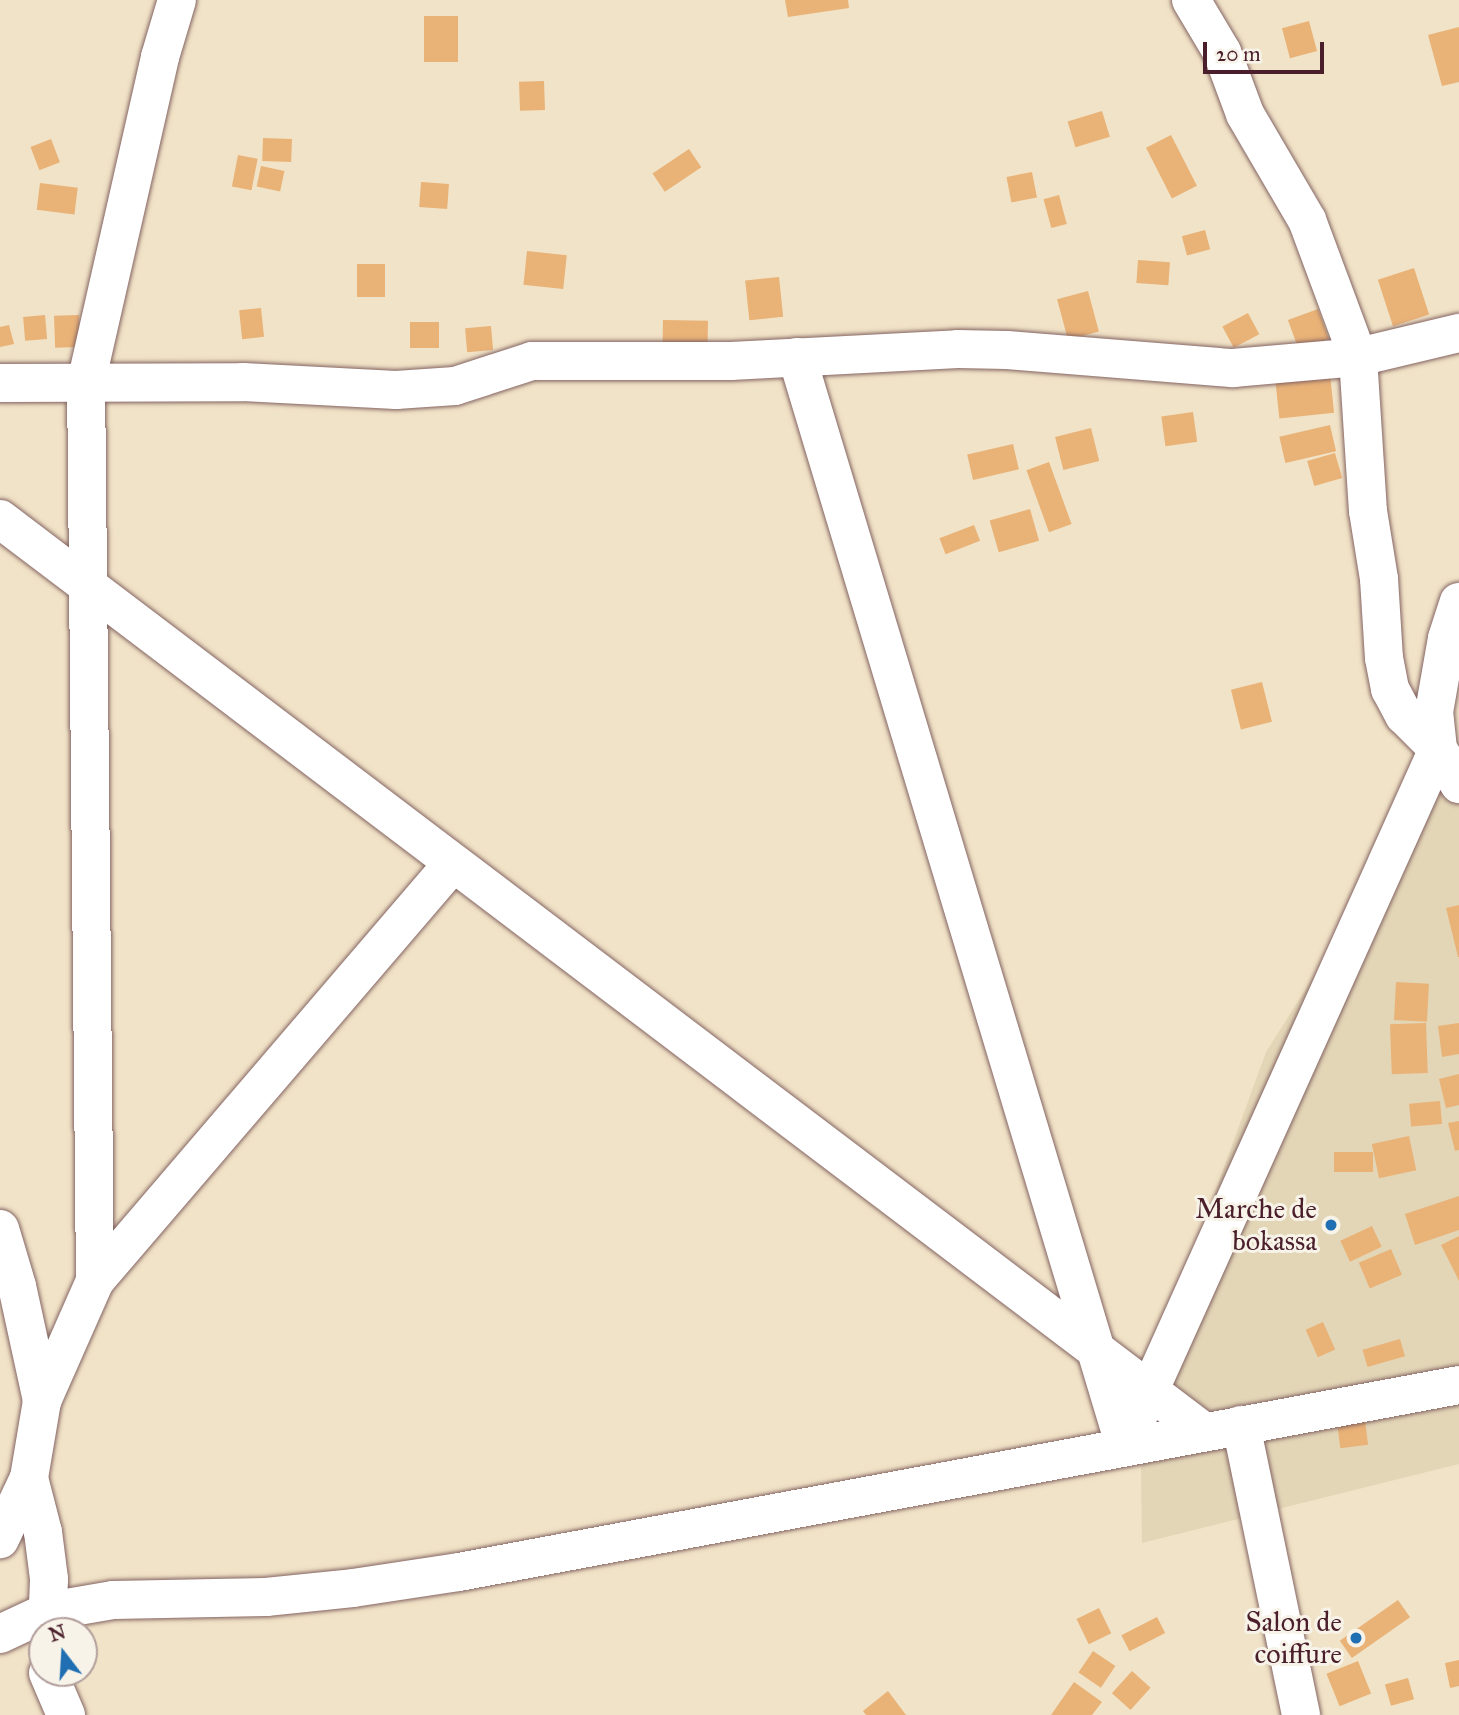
<!DOCTYPE html>
<style>
body{margin:0}
#map{position:relative;width:1459px;height:1715px;overflow:hidden;background:#f1e3c7;font-family:"IM FELL Great Primer",serif}
div>[style]{position:absolute}
[style*='--x']{left:calc(var(--x)*1px);top:calc(var(--y)*1px);width:calc(var(--w)*1px);rotate:calc(var(--a)*1deg)}
.built>*{inset:0;background:#e3d6b7}
.building>*{inset:0;background:#e9b277;transform-origin:0 0}
.roads{filter:drop-shadow(0 0 2px #846462) drop-shadow(0 0 2px #846462)}
.street>*{height:38px;margin:-19px;padding:0 19px;transform-origin:19px;border-radius:19px;background:#fff}
.dots>*{width:19px;height:19px;translate:-50% -50%;box-sizing:border-box;border:4px solid #f7f3e8;border-radius:50%}
span{translate:-50% -50%;white-space:nowrap;text-align:center;line-height:1.15;-webkit-text-stroke:6px #f7f3e8;paint-order:stroke}
.poi-label{font-size:28px;color:#4a1f2b}
.right{translate:-100% -50%;text-align:right}
.north{position:absolute;left:28px;top:1617px;width:70px;height:70px;box-sizing:border-box;background:#f7f3e8;border:2px solid #b29e9c;border-radius:50%;rotate:343deg;font-size:19px;font-weight:700;line-height:28px;text-align:center;color:#4a1f2b}
.north::after{content:'';display:block;margin:auto;width:24px;height:32px;background:#1f6fb2;clip-path:polygon(50% 0,100% 100%,50% 72%,0 100%)}
.scale{position:absolute;left:1203px;top:42px;width:121px;height:32px;box-sizing:border-box;border:4px solid #4a1f2b;border-top:0;padding-left:9px;font-size:21px;line-height:24px;white-space:nowrap;color:#4a1f2b;-webkit-text-stroke:5px #f7f3e8;paint-order:stroke}
</style>
<div id="map">
<div class="built">
<i style="clip-path:polygon(1459px 747px,1459px 1464px,1142px 1543px,1140px 1398px,1266px 1052px)"></i>
</div>
<div class="building">
<i style="clip-path:polygon(785px 0,848px 0,849px 8px,788px 17px)"></i>
<i style="left:424px;top:16px;width:34px;height:46px"></i>
<i style="left:1309px;top:21px;width:31px;height:28px;rotate:75deg"></i>
<i style="clip-path:polygon(1459px 27px,1459px 82px,1442px 86px,1428px 35px)"></i>
<i style="left:544px;top:81px;width:29px;height:25px;rotate:88deg"></i>
<i style="left:1102px;top:111px;width:27px;height:36px;rotate:73deg"></i>
<i style="left:1171px;top:135px;width:57px;height:28px;rotate:63deg"></i>
<i style="left:263px;top:138px;width:29px;height:23px;rotate:2deg"></i>
<i style="left:51px;top:139px;width:25px;height:22px;rotate:69deg"></i>
<i style="left:689px;top:149px;width:22px;height:44px;rotate:56deg"></i>
<i style="left:238px;top:155px;width:20px;height:32px;rotate:11deg"></i>
<i style="left:261px;top:166px;width:24px;height:21px;rotate:12deg"></i>
<i style="left:1032px;top:172px;width:26px;height:26px;rotate:79deg"></i>
<i style="left:421px;top:182px;width:28px;height:25px;rotate:4deg"></i>
<i style="left:40px;top:183px;width:38px;height:27px;rotate:7deg"></i>
<i style="left:1059px;top:195px;width:30px;height:16px;rotate:75deg"></i>
<i style="left:1205px;top:230px;width:20px;height:24px;rotate:75deg"></i>
<i style="left:527px;top:251px;width:40px;height:34px;rotate:6deg"></i>
<i style="left:1138px;top:260px;width:32px;height:23px;rotate:4deg"></i>
<i style="left:357px;top:264px;width:28px;height:33px"></i>
<i style="left:1414px;top:268px;width:49px;height:38px;rotate:72deg"></i>
<i style="left:779px;top:277px;width:40px;height:34px;rotate:84deg"></i>
<i style="left:1088px;top:291px;width:42px;height:32px;rotate:75deg"></i>
<i style="left:261px;top:308px;width:29px;height:22px;rotate:84deg"></i>
<i style="left:1318px;top:309px;width:32px;height:32px;rotate:70deg"></i>
<i style="left:1248px;top:313px;width:24px;height:29px;rotate:62deg"></i>
<i style="left:45px;top:315px;width:24px;height:22px;rotate:85deg"></i>
<i style="left:79px;top:315px;width:32px;height:25px;rotate:88deg"></i>
<i style="left:663px;top:320px;width:45px;height:34px;rotate:1deg"></i>
<i style="left:439px;top:322px;width:26px;height:29px;rotate:90deg"></i>
<i style="clip-path:polygon(9px 325px,14px 344px,0 347px,0 327px)"></i>
<i style="left:491px;top:326px;width:24px;height:26px;rotate:85deg"></i>
<i style="left:1330px;top:374px;width:39px;height:55px;rotate:84deg"></i>
<i style="left:1193px;top:412px;width:30px;height:32px;rotate:82deg"></i>
<i style="left:1330px;top:425px;width:27px;height:52px;rotate:77deg"></i>
<i style="left:1091px;top:428px;width:34px;height:37px;rotate:76deg"></i>
<i style="left:1013px;top:444px;width:26px;height:47px;rotate:77deg"></i>
<i style="left:1335px;top:453px;width:26px;height:29px;rotate:74deg"></i>
<i style="left:1049px;top:462px;width:66px;height:24px;rotate:70deg"></i>
<i style="left:1030px;top:509px;width:33px;height:42px;rotate:74deg"></i>
<i style="left:974px;top:525px;width:17px;height:37px;rotate:69deg"></i>
<i style="left:1262px;top:682px;width:41px;height:32px;rotate:76deg"></i>
<i style="clip-path:polygon(1459px 905px,1459px 957px,1458px 957px,1446px 908px)"></i>
<i style="left:1396px;top:982px;width:33px;height:38px;rotate:3deg"></i>
<i style="left:1426px;top:1023px;width:50px;height:36px;rotate:88deg"></i>
<i style="clip-path:polygon(1459px 1023px,1459px 1054px,1442px 1057px,1438px 1026px)"></i>
<i style="clip-path:polygon(1459px 1074px,1459px 1105px,1446px 1108px,1439px 1079px)"></i>
<i style="left:1440px;top:1101px;width:23px;height:31px;rotate:85deg"></i>
<i style="clip-path:polygon(1459px 1121px,1459px 1150px,1455px 1151px,1448px 1123px)"></i>
<i style="left:1409px;top:1136px;width:35px;height:38px;rotate:78deg"></i>
<i style="left:1334px;top:1152px;width:39px;height:20px"></i>
<i style="clip-path:polygon(1459px 1196px,1459px 1230px,1415px 1245px,1405px 1214px)"></i>
<i style="left:1372px;top:1226px;width:23px;height:35px;rotate:65deg"></i>
<i style="clip-path:polygon(1459px 1236px,1459px 1281px,1441px 1245px)"></i>
<i style="left:1391px;top:1249px;width:28px;height:35px;rotate:67deg"></i>
<i style="left:1323px;top:1322px;width:30px;height:19px;rotate:66deg"></i>
<i style="left:1400px;top:1339px;width:18px;height:39px;rotate:74deg"></i>
<i style="left:1365px;top:1420px;width:25px;height:28px;rotate:83deg"></i>
<i style="left:1398px;top:1600px;width:21px;height:71px;rotate:55deg"></i>
<i style="left:1099px;top:1608px;width:28px;height:25px;rotate:64deg"></i>
<i style="left:1157px;top:1617px;width:18px;height:40px;rotate:63deg"></i>
<i style="left:1093px;top:1651px;width:27px;height:26px;rotate:34deg"></i>
<i style="clip-path:polygon(1459px 1660px,1459px 1686px,1450px 1688px,1445px 1663px)"></i>
<i style="left:1358px;top:1661px;width:35px;height:34px;rotate:68deg"></i>
<i style="left:1132px;top:1671px;width:25px;height:30px;rotate:42deg"></i>
<i style="left:1408px;top:1678px;width:22px;height:24px;rotate:74deg"></i>
<i style="clip-path:polygon(1074px 1682px,1102px 1702px,1092px 1715px,1051px 1715px)"></i>
<i style="clip-path:polygon(888px 1691px,906px 1715px,866px 1715px,863px 1711px)"></i>
</div>
<div class="roads">
<div class="street">
<i style="--x:1191;--y:0;--w:61;--a:59.2"></i>
<i style="--x:1222;--y:52;--w:66;--a:69.6"></i>
<i style="--x:1245;--y:114;--w:123;--a:59.7"></i>
<i style="--x:1307;--y:220;--w:146;--a:69.6"></i>
<i style="--x:1358;--y:357;--w:154;--a:86.3"></i>
<i style="--x:1368;--y:511;--w:69;--a:80.8"></i>
<i style="--x:1379;--y:579;--w:79;--a:86.4"></i>
<i style="--x:1384;--y:658;--w:32;--a:79"></i>
<i style="--x:1390;--y:689;--w:30;--a:62"></i>
<i style="--x:1404;--y:715;--w:48;--a:45"></i>
<i style="--x:1438;--y:749;--w:41;--a:59"></i>
<i style="--x:797;--y:357;--w:1138;--a:73.25"></i>
<i style="--x:0;--y:383;--w:243;--a:-0.2"></i>
<i style="--x:243;--y:382;--w:153;--a:3"></i>
<i style="--x:396;--y:390;--w:59;--a:-3.9"></i>
<i style="--x:455;--y:386;--w:81;--a:-18"></i>
<i style="--x:532;--y:361;--w:199;--a:0"></i>
<i style="--x:731;--y:361;--w:227;--a:-3"></i>
<i style="--x:958;--y:349;--w:49;--a:1.2"></i>
<i style="--x:1007;--y:350;--w:227;--a:4.6"></i>
<i style="--x:1233;--y:368;--w:125;--a:-5"></i>
<i style="--x:1358;--y:357;--w:104;--a:-13.4"></i>
<i style="--x:0;--y:519;--w:1511;--a:37.17"></i>
<i style="--x:0;--y:1229;--w:59;--a:73.4"></i>
<i style="--x:17;--y:1286;--w:118;--a:77.7"></i>
<i style="--x:42;--y:1401;--w:78;--a:99.6"></i>
<i style="--x:29;--y:1478;--w:68;--a:115.4"></i>
<i style="--x:95;--y:1281;--w:550;--a:-49.42"></i>
<i style="--x:42;--y:1401;--w:131;--a:-66.2"></i>
<i style="--x:95;--y:1281;--w:898;--a:-90.57"></i>
<i style="--x:86;--y:383;--w:334;--a:-77.2"></i>
<i style="--x:160;--y:57;--w:59;--a:-73.4"></i>
<i style="--x:1139;--y:1414;--w:729;--a:-65.79"></i>
<i style="--x:1438;--y:749;--w:37;--a:-96"></i>
<i style="--x:1434;--y:712;--w:75;--a:-80"></i>
<i style="--x:1447;--y:638;--w:38;--a:-72"></i>
<i style="--x:1241;--y:1425;--w:296;--a:78.3"></i>
<i style="--x:29;--y:1478;--w:56;--a:75.5"></i>
<i style="--x:43;--y:1532;--w:47;--a:82.7"></i>
<i style="--x:49;--y:1579;--w:52;--a:92.2"></i>
<i style="--x:0;--y:1634;--w:54;--a:-25.1"></i>
<i style="--x:49;--y:1611;--w:65;--a:-9.8"></i>
<i style="--x:113;--y:1600;--w:153;--a:-1.1"></i>
<i style="--x:266;--y:1597;--w:87;--a:-5.9"></i>
<i style="--x:353;--y:1588;--w:107;--a:-8.6"></i>
<i style="--x:459;--y:1572;--w:1017;--a:-10.59"></i>
<i style="--x:48;--y:1673;--w:46;--a:66.8"></i>
</div>
</div>
<div class="dots">
<i style="left:1331px;top:1225px;background:#1f6fb2"></i>
<i style="left:1356px;top:1638px;background:#1f6fb2"></i>
</div>
<div class="poi-label">
<span class="right" style="left:1317px;top:1225px">Marche de<br>bokassa</span>
<span class="right" style="left:1342px;top:1638px">Salon de<br>coiffure</span>
</div>
<div class="north">N</div>
<div class="scale">20 m</div>
</div>
